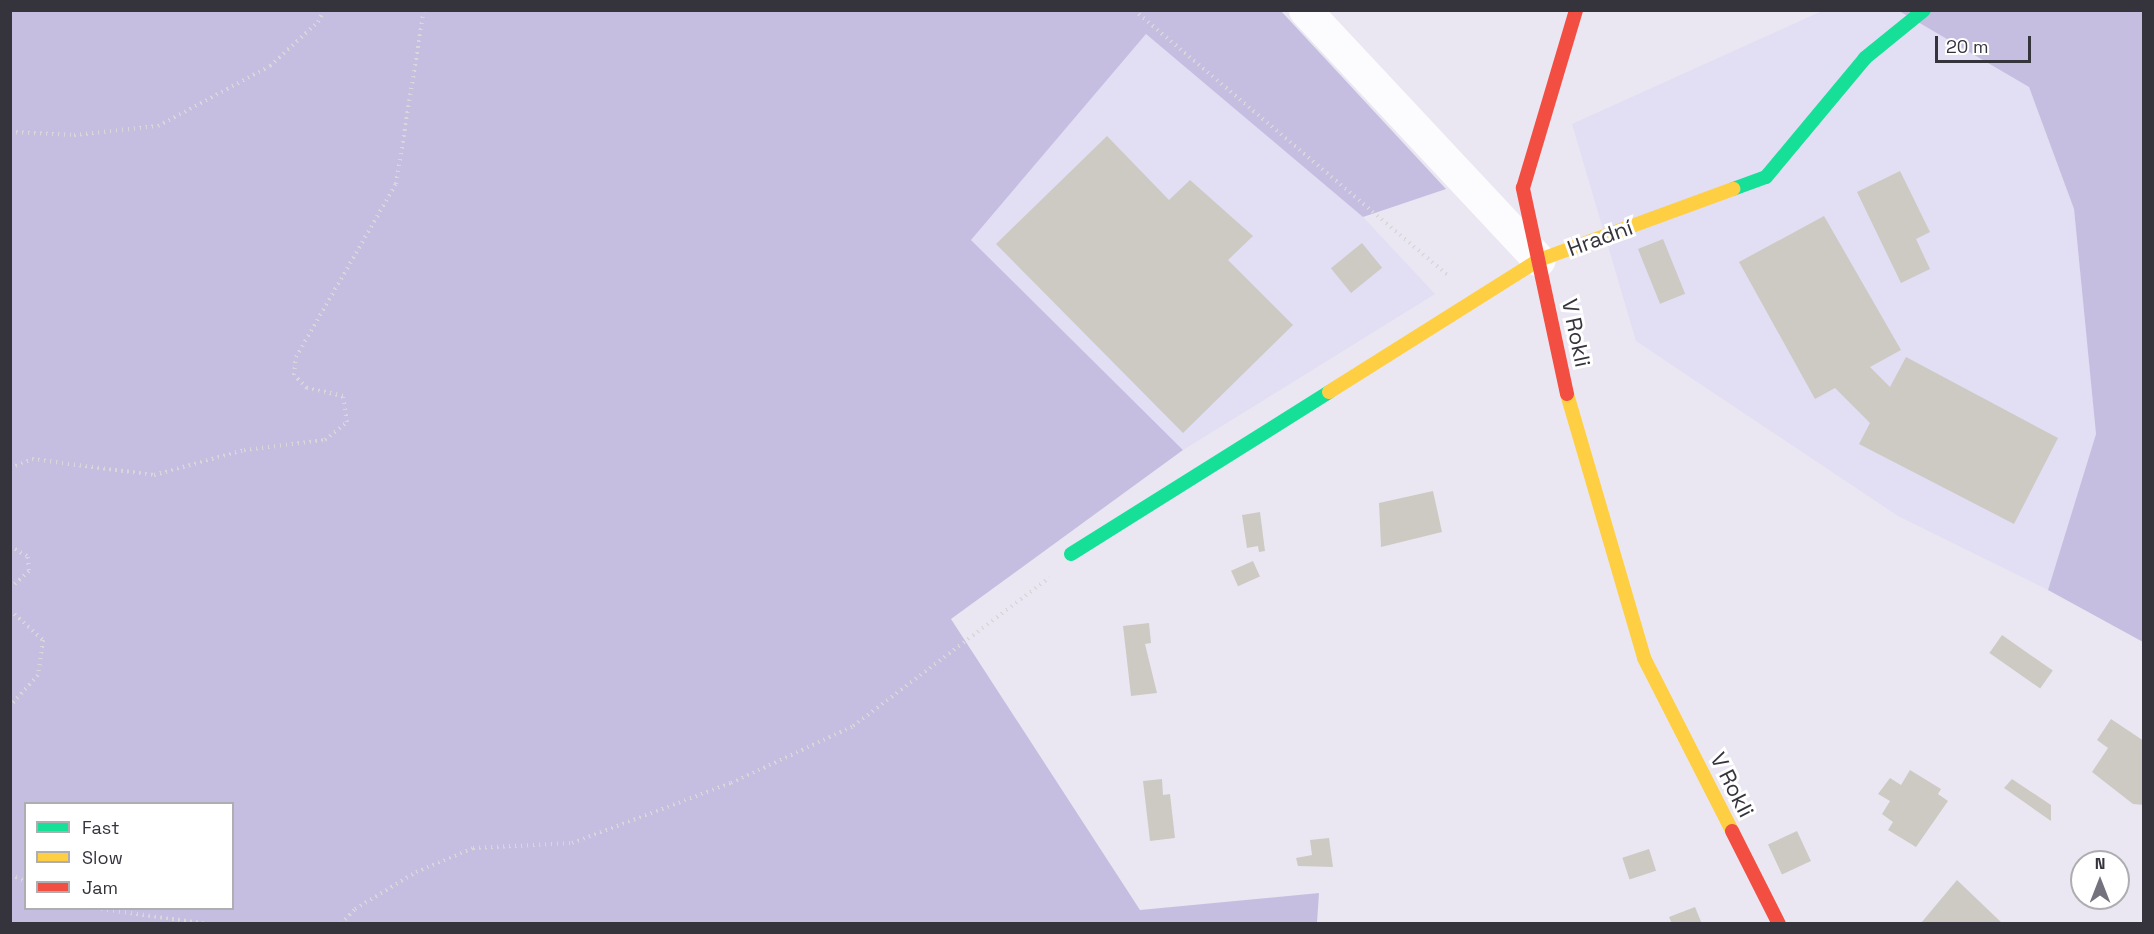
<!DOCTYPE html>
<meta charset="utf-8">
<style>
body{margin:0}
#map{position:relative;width:2154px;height:934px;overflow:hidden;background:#eae7f3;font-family:"Space Grotesk",sans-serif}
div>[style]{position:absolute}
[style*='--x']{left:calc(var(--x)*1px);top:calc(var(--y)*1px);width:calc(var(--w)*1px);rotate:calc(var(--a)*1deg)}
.built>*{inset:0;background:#e2def3}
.forest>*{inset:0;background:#c6bee1}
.building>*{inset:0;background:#cdcac4;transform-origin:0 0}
.path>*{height:4px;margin-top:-2px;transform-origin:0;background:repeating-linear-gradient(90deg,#d8d8db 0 1.5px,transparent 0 6px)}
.street>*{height:33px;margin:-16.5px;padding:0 16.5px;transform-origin:16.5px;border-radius:16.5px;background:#fcfbfd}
.fast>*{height:14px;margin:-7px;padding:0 7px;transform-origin:7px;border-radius:7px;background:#16e098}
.slow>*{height:14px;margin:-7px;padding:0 7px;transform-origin:7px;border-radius:7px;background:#ffcf43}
.jam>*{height:14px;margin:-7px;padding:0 7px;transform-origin:7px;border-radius:7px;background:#f24e42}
span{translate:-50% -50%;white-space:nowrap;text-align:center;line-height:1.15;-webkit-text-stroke:6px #fff;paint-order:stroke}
.street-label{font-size:22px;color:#35333c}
.frame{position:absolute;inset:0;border:12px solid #35333c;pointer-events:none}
.legend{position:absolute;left:24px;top:802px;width:210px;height:108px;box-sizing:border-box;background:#fff;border:2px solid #aeadb1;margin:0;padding:8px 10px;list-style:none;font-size:18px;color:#35333c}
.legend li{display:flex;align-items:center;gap:12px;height:30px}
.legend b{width:30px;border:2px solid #aeadb1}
.north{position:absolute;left:2070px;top:850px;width:60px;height:60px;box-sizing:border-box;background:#fff;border:2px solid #aeadb1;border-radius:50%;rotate:0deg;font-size:16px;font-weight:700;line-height:24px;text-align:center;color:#35333c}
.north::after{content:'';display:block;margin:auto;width:21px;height:27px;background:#74727c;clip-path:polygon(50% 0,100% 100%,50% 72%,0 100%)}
.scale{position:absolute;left:1935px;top:36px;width:96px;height:27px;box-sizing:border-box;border:3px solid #35333c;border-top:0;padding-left:8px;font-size:18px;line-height:21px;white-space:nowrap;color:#35333c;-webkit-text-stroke:4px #fff;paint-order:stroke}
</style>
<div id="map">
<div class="built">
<i style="clip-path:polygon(1822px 11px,1899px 11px,2029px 87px,2074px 209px,2096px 434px,2048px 590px,1898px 516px,1636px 341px,1572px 124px)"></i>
<i style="clip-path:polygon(1146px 34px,1363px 217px,1435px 294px,1183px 450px,971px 240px)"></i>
</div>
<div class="forest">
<i style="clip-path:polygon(evenodd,10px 11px,1281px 11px,1446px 189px,1363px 217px,1146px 34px,971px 240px,1183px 450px,951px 619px,1140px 910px,1319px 893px,1317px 923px,11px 923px,10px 11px,26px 804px,232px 804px,232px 908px,26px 908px,26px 804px)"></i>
<i style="clip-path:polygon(1899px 11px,2143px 11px,2143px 642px,2048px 590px,2096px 434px,2074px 209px,2029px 87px)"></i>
</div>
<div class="building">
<i style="clip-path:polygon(1107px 136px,1169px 200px,1190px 180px,1253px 236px,1228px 260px,1293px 325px,1183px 433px,996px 244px)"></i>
<i style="clip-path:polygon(1900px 171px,1930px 232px,1916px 239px,1930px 269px,1901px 283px,1857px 192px)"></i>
<i style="clip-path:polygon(1824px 216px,1901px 350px,1870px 367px,1890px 387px,1906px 357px,2058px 438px,2014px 524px,1859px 444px,1870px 423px,1835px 388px,1815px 399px,1739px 262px)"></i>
<i style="left:1663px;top:239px;width:59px;height:27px;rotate:68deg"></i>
<i style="left:1362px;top:243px;width:32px;height:40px;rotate:51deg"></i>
<i style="clip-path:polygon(1433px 491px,1442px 532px,1381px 547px,1379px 503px)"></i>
<i style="clip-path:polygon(1260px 512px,1265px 551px,1259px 552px,1258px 546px,1247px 548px,1242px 515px)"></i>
<i style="left:1253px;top:561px;width:17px;height:24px;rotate:66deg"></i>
<i style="clip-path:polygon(1149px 623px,1151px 643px,1145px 644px,1157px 693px,1131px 696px,1123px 626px)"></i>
<i style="left:2002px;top:635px;width:62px;height:22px;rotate:35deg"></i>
<i style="clip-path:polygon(2111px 719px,2144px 741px,2144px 805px,2133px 804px,2092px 772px,2108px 748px,2097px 740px)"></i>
<i style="clip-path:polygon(1910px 770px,1941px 789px,1938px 794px,1948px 801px,1916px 847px,1888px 830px,1893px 822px,1882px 814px,1890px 801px,1878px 794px,1890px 778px,1901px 785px)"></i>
<i style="clip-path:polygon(1162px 779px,1163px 795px,1170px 794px,1175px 838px,1150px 841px,1143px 781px)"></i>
<i style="clip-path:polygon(2012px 779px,2051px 805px,2051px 821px,2004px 788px)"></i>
<i style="left:1797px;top:831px;width:33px;height:32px;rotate:65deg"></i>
<i style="clip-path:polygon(1329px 838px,1333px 867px,1298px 866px,1296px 858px,1312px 855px,1310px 840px)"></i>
<i style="left:1649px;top:849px;width:23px;height:28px;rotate:72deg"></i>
<i style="clip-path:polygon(1957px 880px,2003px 924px,1921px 923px)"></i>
<i style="clip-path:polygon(1695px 907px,1702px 924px,1672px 924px,1669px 917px)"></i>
</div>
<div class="path">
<i style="--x:1134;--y:10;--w:414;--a:40.2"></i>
<i style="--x:10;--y:132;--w:64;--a:2.7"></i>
<i style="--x:74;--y:135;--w:84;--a:-6.1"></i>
<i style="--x:158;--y:126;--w:127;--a:-28.2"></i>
<i style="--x:270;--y:66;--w:65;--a:-42.5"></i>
<i style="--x:318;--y:22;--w:13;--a:-63"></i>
<i style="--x:10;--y:468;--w:24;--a:-22"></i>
<i style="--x:32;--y:459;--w:123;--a:7.5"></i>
<i style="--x:154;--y:475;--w:93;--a:-15.5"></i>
<i style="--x:244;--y:450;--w:82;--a:-7"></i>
<i style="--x:325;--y:440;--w:28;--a:-39"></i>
<i style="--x:347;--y:422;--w:26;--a:-99"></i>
<i style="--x:343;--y:396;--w:37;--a:-167"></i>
<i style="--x:307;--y:388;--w:18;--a:-135"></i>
<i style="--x:294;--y:375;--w:18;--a:-84"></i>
<i style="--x:296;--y:357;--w:200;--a:-60"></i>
<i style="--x:396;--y:184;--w:176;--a:-80.9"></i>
<i style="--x:10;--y:546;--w:21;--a:31"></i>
<i style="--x:28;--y:557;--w:14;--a:86"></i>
<i style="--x:29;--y:571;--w:25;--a:138"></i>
<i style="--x:10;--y:610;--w:45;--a:42.3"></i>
<i style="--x:43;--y:640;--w:35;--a:98"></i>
<i style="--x:38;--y:675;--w:42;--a:132.1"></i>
<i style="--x:10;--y:875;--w:17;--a:21"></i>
<i style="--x:95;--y:908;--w:114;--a:8.1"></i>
<i style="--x:341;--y:924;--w:21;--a:-47"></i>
<i style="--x:355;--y:909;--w:71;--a:-31.2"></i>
<i style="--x:416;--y:872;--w:62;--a:-22.8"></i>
<i style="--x:473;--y:848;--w:99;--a:-2.9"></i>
<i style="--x:572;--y:843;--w:170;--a:-20.7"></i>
<i style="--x:731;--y:783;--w:135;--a:-25"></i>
<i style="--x:853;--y:726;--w:246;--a:-37.1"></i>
</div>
<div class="street">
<i style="--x:1305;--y:10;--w:342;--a:46.9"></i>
</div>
<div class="fast">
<i style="--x:1733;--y:189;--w:35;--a:-20"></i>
<i style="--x:1766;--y:177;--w:155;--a:-50.2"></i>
<i style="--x:1865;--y:58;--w:76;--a:-39.1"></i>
<i style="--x:1071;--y:554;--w:305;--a:-32.1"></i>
</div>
<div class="slow">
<i style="--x:1329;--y:392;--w:248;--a:-32.2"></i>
<i style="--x:1539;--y:260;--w:207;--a:-20.1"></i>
<i style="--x:1567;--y:394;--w:275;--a:73.7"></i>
<i style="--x:1644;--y:658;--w:194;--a:63"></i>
</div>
<div class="jam">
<i style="--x:1567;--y:394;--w:211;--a:-102.1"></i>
<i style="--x:1523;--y:188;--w:186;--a:-73.4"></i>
<i style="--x:1732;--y:831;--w:104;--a:63.2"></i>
</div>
<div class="street-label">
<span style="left:1600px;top:238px;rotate:-20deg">Hradní</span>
<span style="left:1576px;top:333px;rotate:78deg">V Rokli</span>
<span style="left:1732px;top:785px;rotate:63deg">V Rokli</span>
</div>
<div class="frame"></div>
<ul class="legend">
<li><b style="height:8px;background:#16e098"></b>Fast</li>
<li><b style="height:8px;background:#ffcf43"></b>Slow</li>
<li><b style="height:8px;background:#f24e42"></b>Jam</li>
</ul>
<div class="north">N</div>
<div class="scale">20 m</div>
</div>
